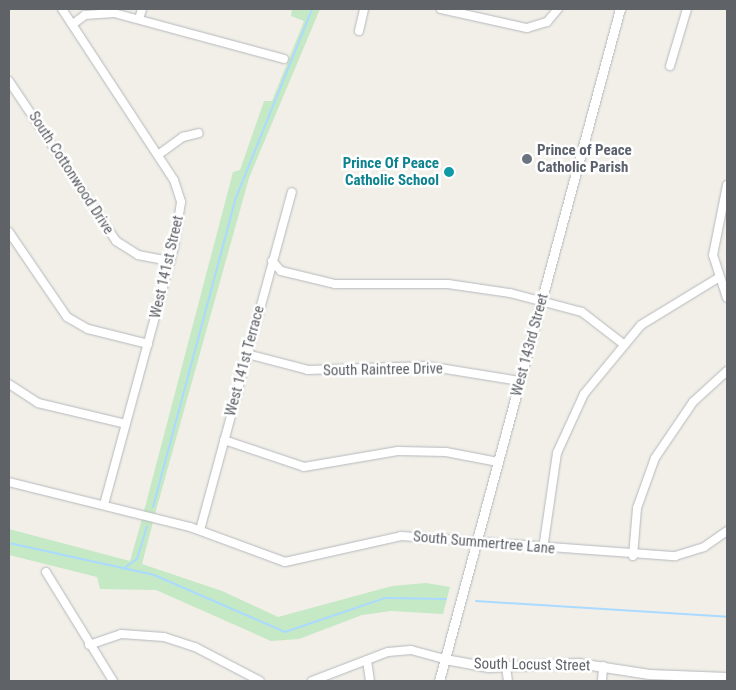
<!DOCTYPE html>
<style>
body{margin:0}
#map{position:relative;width:736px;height:690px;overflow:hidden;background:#f1efe8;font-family:"Roboto Condensed",sans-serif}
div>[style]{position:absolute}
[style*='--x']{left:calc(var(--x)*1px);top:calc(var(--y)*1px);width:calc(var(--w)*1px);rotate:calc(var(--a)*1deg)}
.green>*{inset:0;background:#c5e8c5}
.stream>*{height:2px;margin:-1px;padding:0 1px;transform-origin:1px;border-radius:1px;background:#aadaff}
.roads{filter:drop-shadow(0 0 1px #b5b8bc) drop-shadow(0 0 1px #b5b8bc)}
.minor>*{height:8px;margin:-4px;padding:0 4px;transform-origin:4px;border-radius:4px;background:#fff}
.tertiary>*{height:9px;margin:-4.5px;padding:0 4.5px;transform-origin:4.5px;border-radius:4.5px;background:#fff}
.dots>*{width:14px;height:14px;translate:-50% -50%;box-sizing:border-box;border:2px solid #fff;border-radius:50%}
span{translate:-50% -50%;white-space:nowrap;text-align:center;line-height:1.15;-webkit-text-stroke:5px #fff;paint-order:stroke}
.worship-label{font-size:15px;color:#5b616d;font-weight:700}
.left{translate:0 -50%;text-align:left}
.culture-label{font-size:15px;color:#0d838f;font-weight:700}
.right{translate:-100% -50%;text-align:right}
.street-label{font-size:15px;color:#5f6368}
.frame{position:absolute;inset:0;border:10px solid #5f6368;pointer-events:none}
</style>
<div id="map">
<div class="green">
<i style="clip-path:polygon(292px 9px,320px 9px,249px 178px,155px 514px,144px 511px,233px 172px,240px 170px,264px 101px,272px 101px,304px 21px,291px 16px)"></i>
<i style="clip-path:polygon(142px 519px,153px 522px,142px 564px,222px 591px,278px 617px,392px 586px,426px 583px,450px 587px,443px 614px,391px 611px,362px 615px,299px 639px,271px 641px,156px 590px,100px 589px,97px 577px,9px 555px,9px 529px,130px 561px)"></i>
</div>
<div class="stream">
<i style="--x:153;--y:507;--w:318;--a:-75"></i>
<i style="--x:235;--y:200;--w:206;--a:-68"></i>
<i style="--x:9;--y:543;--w:148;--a:12.4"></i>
<i style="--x:154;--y:575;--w:143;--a:23.5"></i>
<i style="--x:285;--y:632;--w:106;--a:-18.8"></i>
<i style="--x:385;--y:598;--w:61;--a:0.9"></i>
<i style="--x:123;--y:569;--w:17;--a:-36"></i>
<i style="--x:137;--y:559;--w:34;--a:-73"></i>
<i style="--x:476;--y:601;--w:252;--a:3.6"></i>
</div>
<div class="roads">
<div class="minor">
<i style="--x:62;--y:9;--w:204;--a:56.8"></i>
<i style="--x:174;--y:180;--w:23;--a:72"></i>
<i style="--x:181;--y:202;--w:46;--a:98.8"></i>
<i style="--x:174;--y:247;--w:267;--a:105.2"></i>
<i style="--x:441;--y:9;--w:88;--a:12.5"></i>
<i style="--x:527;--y:28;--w:21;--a:-17"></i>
<i style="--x:547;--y:22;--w:17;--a:-50"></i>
<i style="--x:139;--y:19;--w:10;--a:-73"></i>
<i style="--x:73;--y:24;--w:15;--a:-37"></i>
<i style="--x:85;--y:15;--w:29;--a:-4"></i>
<i style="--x:114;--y:13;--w:176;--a:15.1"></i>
<i style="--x:359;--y:31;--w:23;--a:-77"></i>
<i style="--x:670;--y:66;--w:59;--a:-73.4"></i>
<i style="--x:9;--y:81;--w:192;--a:56.2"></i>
<i style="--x:116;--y:241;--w:26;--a:32"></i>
<i style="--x:138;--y:255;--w:33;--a:11"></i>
<i style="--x:158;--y:155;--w:31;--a:-36"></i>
<i style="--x:183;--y:137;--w:16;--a:-14"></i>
<i style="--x:727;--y:185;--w:71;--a:101.3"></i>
<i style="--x:713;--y:255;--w:45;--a:72"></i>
<i style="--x:9;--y:232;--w:103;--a:55.7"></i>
<i style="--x:67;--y:317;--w:24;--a:30"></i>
<i style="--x:88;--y:329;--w:62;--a:14"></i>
<i style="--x:272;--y:261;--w:13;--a:48"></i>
<i style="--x:281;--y:271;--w:56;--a:13.5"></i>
<i style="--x:335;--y:284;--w:113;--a:0"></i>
<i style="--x:448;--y:284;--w:63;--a:8.3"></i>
<i style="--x:510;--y:293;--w:74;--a:14.8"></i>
<i style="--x:582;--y:312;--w:51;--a:37.8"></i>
<i style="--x:247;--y:354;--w:63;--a:14.7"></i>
<i style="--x:308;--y:370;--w:119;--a:-1.9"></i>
<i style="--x:427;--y:366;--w:94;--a:9.2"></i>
<i style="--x:9;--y:384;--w:35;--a:33"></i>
<i style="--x:38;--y:403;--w:90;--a:13.4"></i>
<i style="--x:224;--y:440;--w:84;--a:18.6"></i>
<i style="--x:304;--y:467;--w:95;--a:-9.7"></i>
<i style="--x:398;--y:451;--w:48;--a:1.2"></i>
<i style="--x:446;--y:452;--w:53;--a:10.9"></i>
<i style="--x:9;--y:482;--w:187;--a:14"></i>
<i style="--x:190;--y:527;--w:101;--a:20.2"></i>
<i style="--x:285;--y:562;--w:119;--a:-12.6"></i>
<i style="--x:401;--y:536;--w:275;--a:4.2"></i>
<i style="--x:675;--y:556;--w:30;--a:-17"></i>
<i style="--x:704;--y:547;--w:28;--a:-35"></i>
<i style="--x:200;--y:530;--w:350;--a:-74.8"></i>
<i style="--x:543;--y:549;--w:97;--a:-81.7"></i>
<i style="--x:557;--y:453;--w:65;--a:-65.4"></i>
<i style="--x:584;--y:394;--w:89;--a:-50.4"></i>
<i style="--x:641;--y:325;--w:90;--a:-31.4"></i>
<i style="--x:633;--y:556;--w:48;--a:-85.2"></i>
<i style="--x:637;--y:508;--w:53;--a:-70.2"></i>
<i style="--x:655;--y:458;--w:68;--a:-55.8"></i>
<i style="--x:693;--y:402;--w:46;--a:-42.4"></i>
<i style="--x:46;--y:572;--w:128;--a:58.4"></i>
<i style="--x:89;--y:645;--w:34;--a:-19"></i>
<i style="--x:121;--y:634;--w:43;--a:4"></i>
<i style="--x:164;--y:637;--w:33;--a:18"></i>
<i style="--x:195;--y:647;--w:73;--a:27.6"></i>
<i style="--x:367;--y:660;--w:21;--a:82"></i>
<i style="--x:506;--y:667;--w:14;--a:82"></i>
<i style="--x:312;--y:681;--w:81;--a:-20.9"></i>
<i style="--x:388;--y:652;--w:23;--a:-5"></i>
<i style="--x:411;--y:650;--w:35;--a:15"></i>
<i style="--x:602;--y:681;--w:15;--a:-86"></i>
</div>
<div class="tertiary">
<i style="--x:445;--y:659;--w:44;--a:10.5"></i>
<i style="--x:488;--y:667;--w:90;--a:-2.5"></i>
<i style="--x:578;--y:663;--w:72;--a:8.8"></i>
<i style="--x:649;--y:674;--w:78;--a:2.2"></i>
<i style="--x:439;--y:681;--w:696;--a:-74.93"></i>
</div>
</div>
<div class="dots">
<i style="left:527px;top:159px;background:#6b7280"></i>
<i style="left:449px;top:172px;background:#0f9aa8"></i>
</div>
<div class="worship-label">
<span class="left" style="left:537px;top:159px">Prince of Peace<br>Catholic Parish</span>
</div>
<div class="culture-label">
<span class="right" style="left:439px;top:172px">Prince Of Peace<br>Catholic School</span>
</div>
<div class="street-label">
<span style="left:71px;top:173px;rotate:57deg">South Cottonwood Drive</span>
<span style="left:167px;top:267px;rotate:-77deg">West 141st Street</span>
<span style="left:530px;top:345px;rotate:-75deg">West 143rd Street</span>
<span style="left:245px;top:361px;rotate:-75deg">West 141st Terrace</span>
<span style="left:383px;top:370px;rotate:-1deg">South Raintree Drive</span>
<span style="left:484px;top:543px;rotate:5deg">South Summertree Lane</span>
<span style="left:532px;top:665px;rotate:1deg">South Locust Street</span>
</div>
<div class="frame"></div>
</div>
